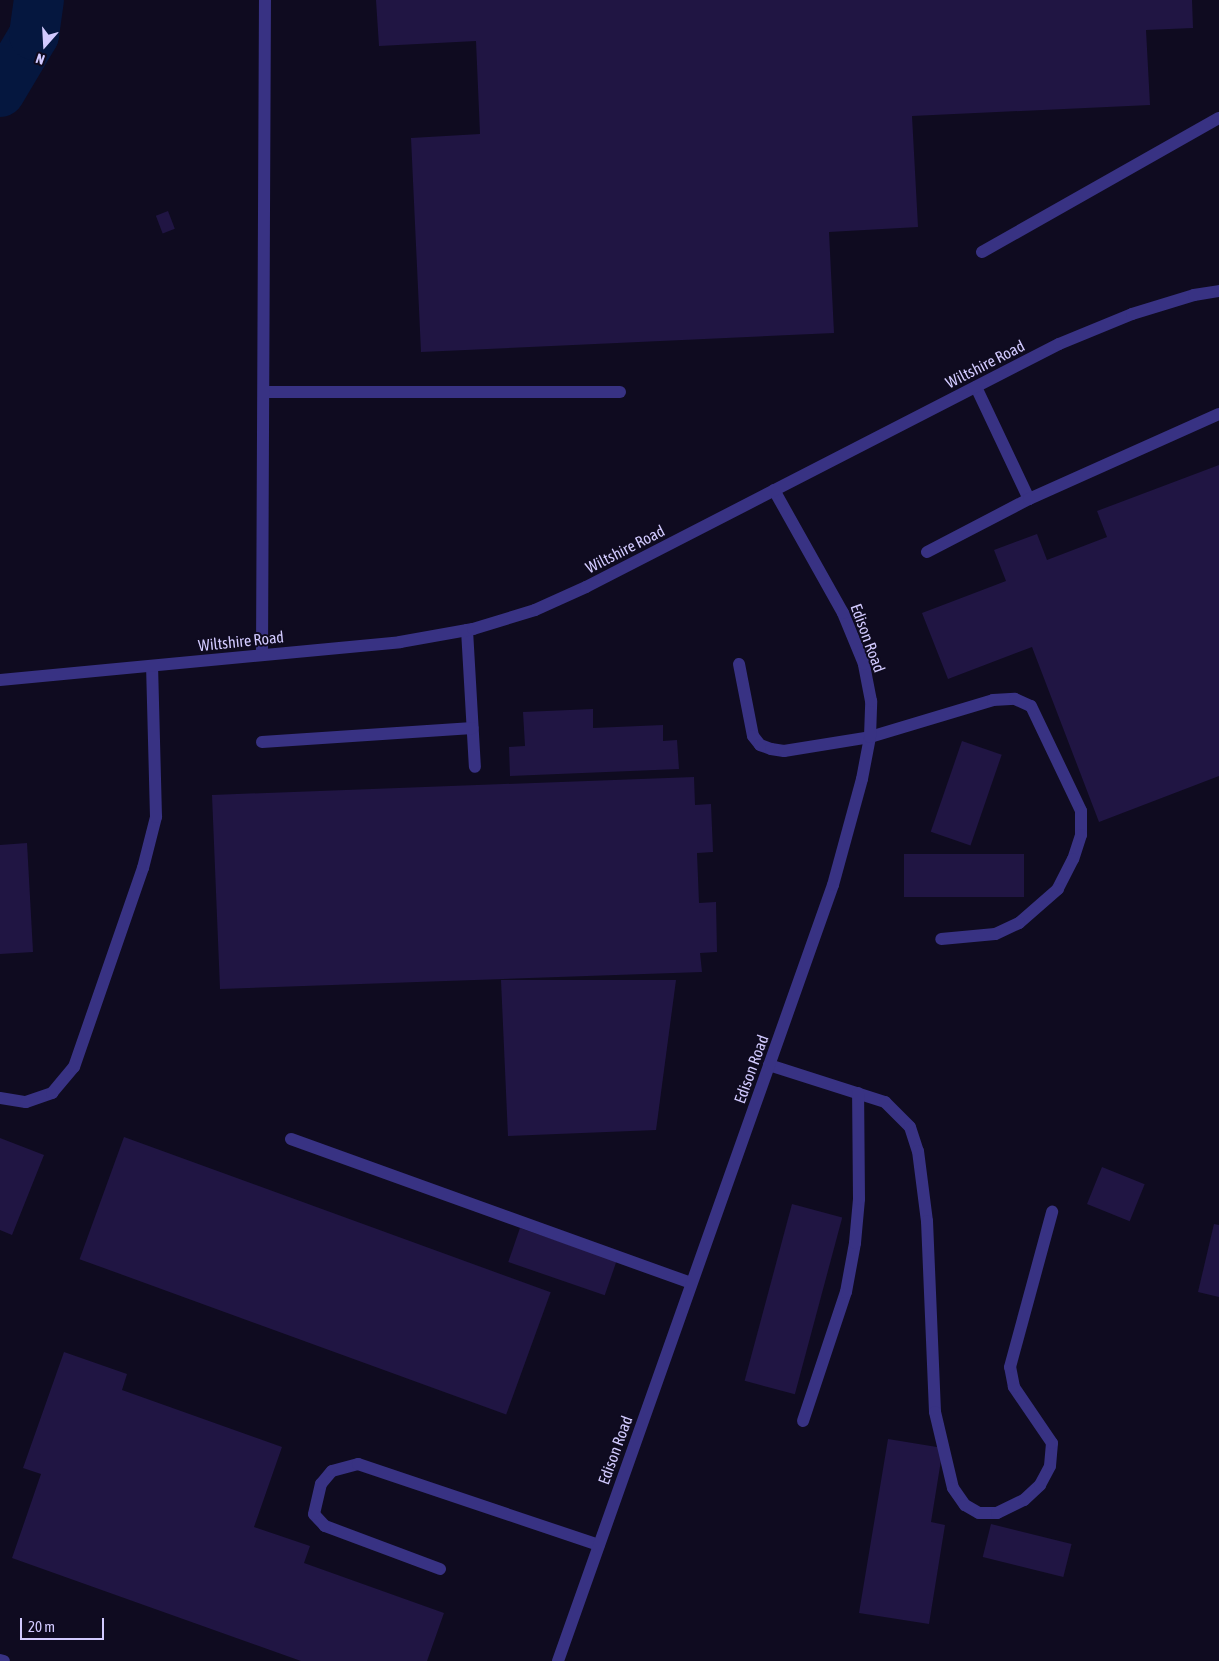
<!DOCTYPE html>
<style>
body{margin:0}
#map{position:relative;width:1219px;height:1661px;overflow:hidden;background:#0f0b20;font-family:"Asap Condensed",sans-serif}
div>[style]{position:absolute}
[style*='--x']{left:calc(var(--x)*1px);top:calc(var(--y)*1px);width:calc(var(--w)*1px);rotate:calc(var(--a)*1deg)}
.river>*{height:50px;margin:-25px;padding:0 25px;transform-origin:25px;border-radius:25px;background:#05173f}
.building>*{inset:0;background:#201543;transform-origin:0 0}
.service>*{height:12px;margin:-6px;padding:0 6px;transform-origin:6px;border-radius:6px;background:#383283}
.tertiary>*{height:12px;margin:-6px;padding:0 6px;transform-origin:6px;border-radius:6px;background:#383283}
span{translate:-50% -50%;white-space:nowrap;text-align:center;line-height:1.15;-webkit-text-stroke:4px #0f0b20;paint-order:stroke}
.street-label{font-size:16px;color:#d2caff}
.north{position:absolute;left:20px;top:20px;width:50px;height:50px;-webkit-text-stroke:4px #0f0b20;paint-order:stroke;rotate:199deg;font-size:14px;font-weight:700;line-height:20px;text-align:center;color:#d2caff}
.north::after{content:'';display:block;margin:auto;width:18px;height:22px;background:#d2caff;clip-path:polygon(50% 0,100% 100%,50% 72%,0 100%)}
.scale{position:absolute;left:20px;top:1618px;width:84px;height:22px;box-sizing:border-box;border:2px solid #d2caff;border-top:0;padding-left:6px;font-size:15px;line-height:18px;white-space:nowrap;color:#d2caff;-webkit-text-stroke:4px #0f0b20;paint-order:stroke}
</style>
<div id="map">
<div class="river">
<i style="--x:0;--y:92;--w:66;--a:-59.2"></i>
<i style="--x:34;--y:35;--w:35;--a:-82"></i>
</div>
<div class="building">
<i style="clip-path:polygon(376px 0,1192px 0,1193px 28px,1146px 30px,1150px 105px,912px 116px,918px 227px,829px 232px,834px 333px,421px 352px,411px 138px,480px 134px,476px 41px,379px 46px)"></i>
<i style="left:168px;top:211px;width:19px;height:13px;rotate:69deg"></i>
<i style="clip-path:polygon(1219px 465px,1219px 776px,1099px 822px,1032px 647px,948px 679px,922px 613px,1006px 581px,994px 550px,1037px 534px,1047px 560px,1107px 537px,1097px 511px)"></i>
<i style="clip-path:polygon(593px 709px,593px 728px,663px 725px,663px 741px,677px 740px,679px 769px,510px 776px,509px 747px,525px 746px,523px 712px)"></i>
<i style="left:962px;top:741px;width:42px;height:96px;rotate:19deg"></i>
<i style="clip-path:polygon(694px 777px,695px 805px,711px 804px,713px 852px,697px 853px,699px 903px,716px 902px,717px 952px,700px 953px,702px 972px,220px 989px,212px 795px)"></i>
<i style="clip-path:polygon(27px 843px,33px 952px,0 954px,0 845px)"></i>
<i style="left:904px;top:854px;width:120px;height:43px"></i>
<i style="clip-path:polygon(501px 980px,676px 980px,656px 1130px,508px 1136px)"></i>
<i style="left:124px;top:1137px;width:454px;height:130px;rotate:20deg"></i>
<i style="clip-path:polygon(0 1138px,44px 1155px,12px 1235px,0 1230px)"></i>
<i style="left:1102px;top:1167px;width:46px;height:40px;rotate:22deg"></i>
<i style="left:792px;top:1204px;width:52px;height:183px;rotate:15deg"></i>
<i style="clip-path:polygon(1214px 1224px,1219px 1225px,1219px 1297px,1198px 1292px)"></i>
<i style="left:520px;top:1228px;width:102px;height:36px;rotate:19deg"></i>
<i style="clip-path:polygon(64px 1352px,127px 1374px,122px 1390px,282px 1447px,254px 1527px,310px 1546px,304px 1563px,444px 1613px,427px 1661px,301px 1661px,12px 1558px,41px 1474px,23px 1468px)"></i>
<i style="clip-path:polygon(888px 1439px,943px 1448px,931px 1522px,945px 1525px,929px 1624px,859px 1613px)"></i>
<i style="left:991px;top:1524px;width:83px;height:34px;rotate:14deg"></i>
</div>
<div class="service">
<i style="--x:982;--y:252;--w:272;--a:-29.5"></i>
<i style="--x:976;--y:387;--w:124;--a:64.7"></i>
<i style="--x:265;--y:392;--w:355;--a:0"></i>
<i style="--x:927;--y:552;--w:115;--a:-27.5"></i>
<i style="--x:1029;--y:499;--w:208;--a:-24.1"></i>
<i style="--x:467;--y:630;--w:137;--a:86.7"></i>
<i style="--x:262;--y:655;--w:655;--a:-89.74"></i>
<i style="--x:739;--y:664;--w:73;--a:79"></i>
<i style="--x:753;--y:736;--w:11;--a:52"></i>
<i style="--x:760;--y:745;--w:12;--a:20"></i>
<i style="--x:771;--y:749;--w:13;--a:9"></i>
<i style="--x:784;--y:751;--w:87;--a:-9.2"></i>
<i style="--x:870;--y:737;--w:128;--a:-16.7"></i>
<i style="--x:993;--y:700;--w:22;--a:-3"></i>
<i style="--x:1015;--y:699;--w:17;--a:24"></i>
<i style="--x:1031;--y:706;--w:116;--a:64.5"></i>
<i style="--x:1081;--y:811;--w:24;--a:90"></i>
<i style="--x:1081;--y:835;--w:25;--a:108"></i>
<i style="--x:1073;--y:859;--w:34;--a:117"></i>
<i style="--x:1058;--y:889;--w:52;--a:138.9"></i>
<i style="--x:1019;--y:923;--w:26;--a:155"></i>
<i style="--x:995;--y:934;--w:54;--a:174.7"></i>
<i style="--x:262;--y:742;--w:211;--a:-3.8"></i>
<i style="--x:769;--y:1065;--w:122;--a:17.7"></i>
<i style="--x:885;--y:1102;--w:35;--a:45"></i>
<i style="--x:910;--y:1127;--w:25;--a:72"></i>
<i style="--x:918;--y:1151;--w:71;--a:82.7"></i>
<i style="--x:927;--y:1221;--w:191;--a:87.6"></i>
<i style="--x:935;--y:1412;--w:78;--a:76.7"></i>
<i style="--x:953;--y:1488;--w:21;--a:55"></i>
<i style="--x:965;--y:1505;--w:16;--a:30"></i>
<i style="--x:979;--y:1513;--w:18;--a:0"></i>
<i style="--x:997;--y:1513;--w:30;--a:-26"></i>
<i style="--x:1024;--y:1500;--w:22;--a:-43"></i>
<i style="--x:1040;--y:1485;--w:21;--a:-62"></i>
<i style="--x:1050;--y:1466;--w:23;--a:-85"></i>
<i style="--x:1052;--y:1443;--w:68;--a:-124.2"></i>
<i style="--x:1014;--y:1387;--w:20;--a:-101"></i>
<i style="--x:1010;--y:1367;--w:161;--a:-74.8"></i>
<i style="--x:0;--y:1098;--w:26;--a:9"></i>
<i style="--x:26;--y:1102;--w:28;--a:-19"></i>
<i style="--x:52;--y:1093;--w:34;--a:-50"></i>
<i style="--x:74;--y:1067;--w:211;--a:-70.9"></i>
<i style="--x:143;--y:868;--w:53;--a:-75.7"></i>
<i style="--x:156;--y:817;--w:151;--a:-91.5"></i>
<i style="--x:291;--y:1139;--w:425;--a:19.8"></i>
<i style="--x:803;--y:1421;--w:136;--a:-71.6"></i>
<i style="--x:846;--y:1292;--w:50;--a:-79.6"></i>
<i style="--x:855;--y:1243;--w:44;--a:-84.8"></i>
<i style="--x:859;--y:1199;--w:106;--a:-90.5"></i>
<i style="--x:440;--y:1569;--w:123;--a:-159.5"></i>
<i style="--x:325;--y:1526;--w:16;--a:-133"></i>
<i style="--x:314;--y:1514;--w:31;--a:-77"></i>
<i style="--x:321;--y:1484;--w:17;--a:-50"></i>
<i style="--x:332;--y:1471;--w:27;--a:-15"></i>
<i style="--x:358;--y:1464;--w:254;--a:18.6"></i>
<i style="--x:0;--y:1660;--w:4;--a:14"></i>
<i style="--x:558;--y:1661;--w:823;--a:-70.49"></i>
<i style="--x:833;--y:885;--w:110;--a:-74.7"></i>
<i style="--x:862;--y:779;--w:43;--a:-79.2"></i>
<i style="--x:870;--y:737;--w:36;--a:-88"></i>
<i style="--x:871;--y:701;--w:38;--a:-101"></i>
<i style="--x:864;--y:664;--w:55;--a:-112.4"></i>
<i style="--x:843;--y:613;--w:141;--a:-119.3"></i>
</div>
<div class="tertiary">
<i style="--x:0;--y:680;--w:402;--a:-5.4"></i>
<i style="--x:400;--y:642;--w:74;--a:-10.1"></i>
<i style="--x:473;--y:629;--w:65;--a:-17"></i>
<i style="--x:535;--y:610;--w:56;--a:-24.3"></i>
<i style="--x:586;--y:587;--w:532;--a:-27.19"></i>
<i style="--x:1059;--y:344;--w:79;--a:-22.3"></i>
<i style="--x:1132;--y:314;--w:65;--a:-17"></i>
<i style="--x:1194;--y:295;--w:25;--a:-9"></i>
</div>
<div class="street-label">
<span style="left:985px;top:364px;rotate:-27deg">Wiltshire Road</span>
<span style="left:625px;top:549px;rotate:-27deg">Wiltshire Road</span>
<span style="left:868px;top:638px;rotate:70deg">Edison Road</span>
<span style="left:241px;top:641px;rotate:-6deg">Wiltshire Road</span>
<span style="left:751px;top:1069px;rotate:-70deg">Edison Road</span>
<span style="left:615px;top:1450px;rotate:-70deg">Edison Road</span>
</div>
<div class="north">N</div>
<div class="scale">20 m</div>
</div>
